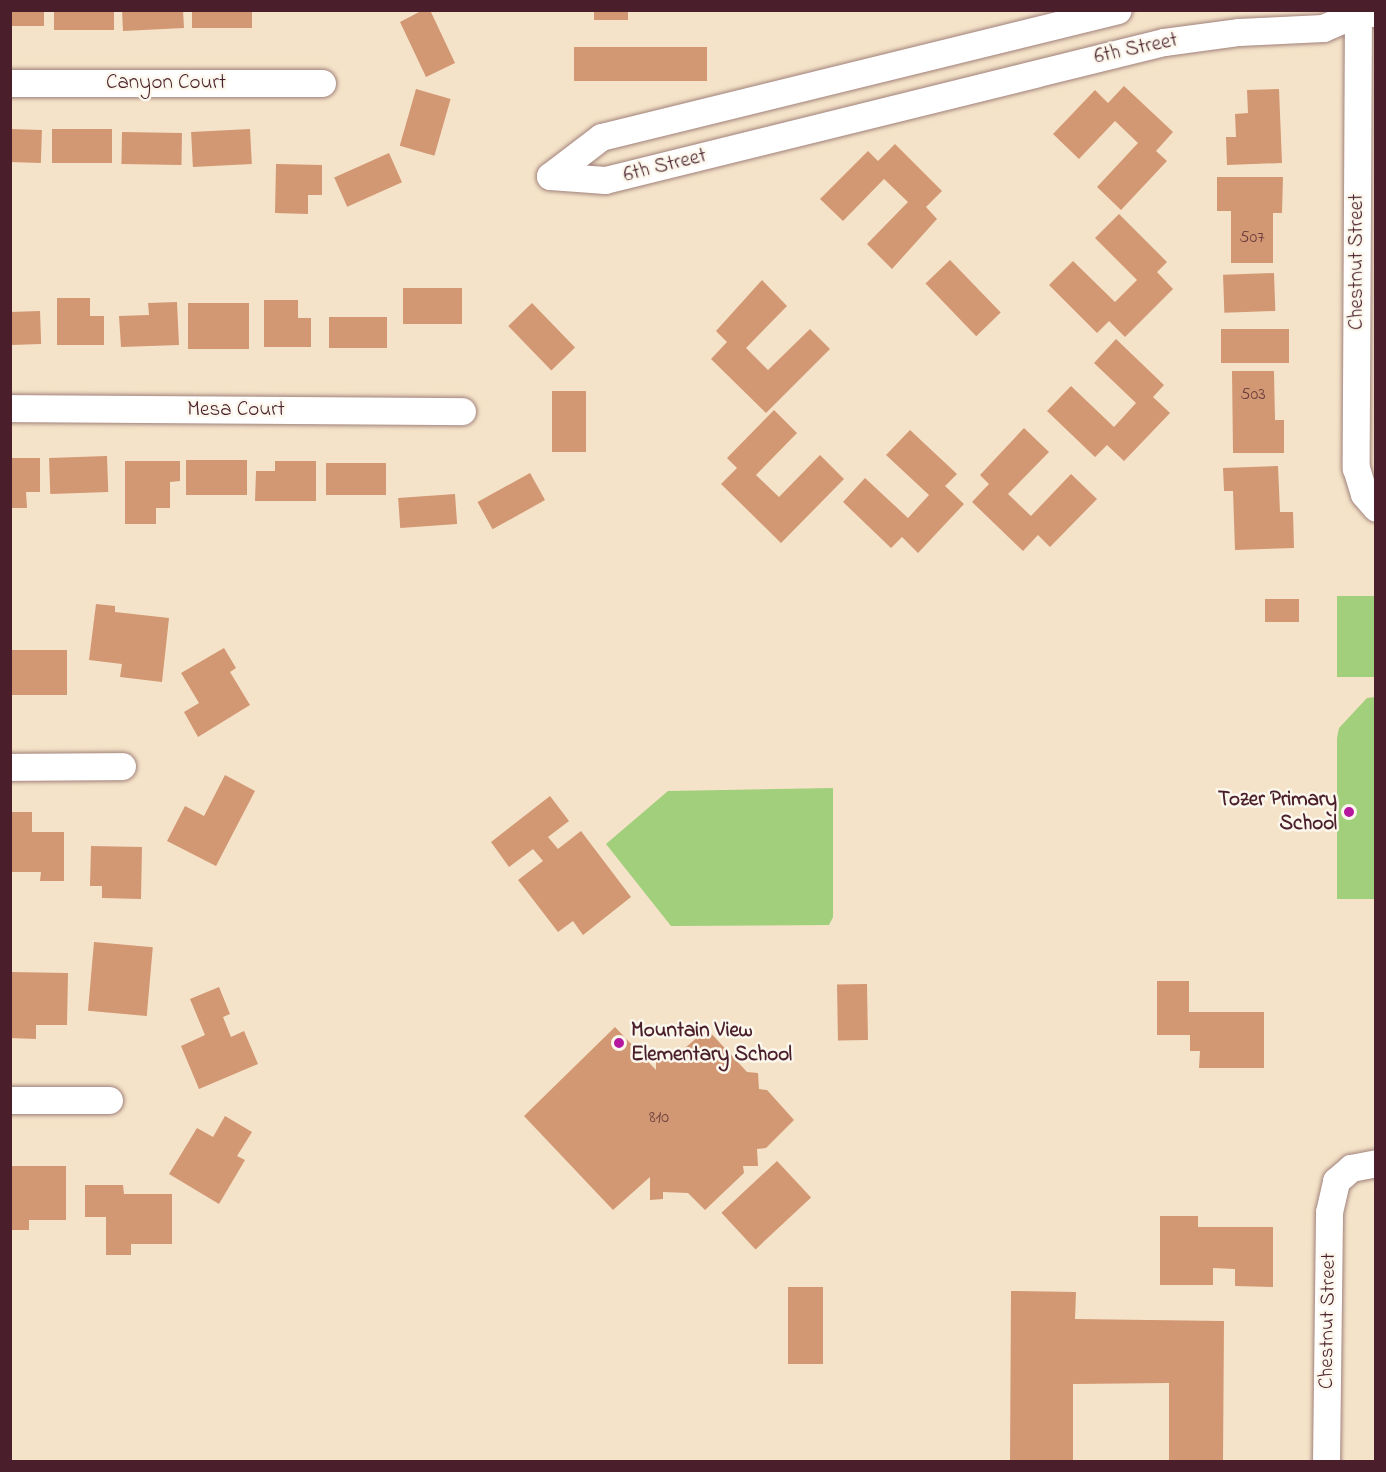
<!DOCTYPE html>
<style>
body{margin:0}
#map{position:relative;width:1386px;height:1472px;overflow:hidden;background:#f5e3c9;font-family:"Indie Flower",sans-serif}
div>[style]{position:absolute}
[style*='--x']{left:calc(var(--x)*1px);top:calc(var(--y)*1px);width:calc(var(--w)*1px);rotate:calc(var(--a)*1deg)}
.green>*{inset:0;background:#a2cf7c;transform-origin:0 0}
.building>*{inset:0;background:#d29773;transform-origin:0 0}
.roads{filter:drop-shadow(0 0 2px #a0817a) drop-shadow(0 0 2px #a0817a)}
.street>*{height:27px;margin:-13.5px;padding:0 13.5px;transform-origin:13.5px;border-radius:13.5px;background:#fff}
.dots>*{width:16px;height:16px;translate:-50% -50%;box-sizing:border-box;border:3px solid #fbf7ec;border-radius:50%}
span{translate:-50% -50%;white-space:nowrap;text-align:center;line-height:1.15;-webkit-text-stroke:5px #fbf7ec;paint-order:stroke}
.number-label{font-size:18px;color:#6c3d3d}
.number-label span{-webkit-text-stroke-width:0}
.street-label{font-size:21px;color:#4a1f2b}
.poi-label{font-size:21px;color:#4a1f2b;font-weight:700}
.right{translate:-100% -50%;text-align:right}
.left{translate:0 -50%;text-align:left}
.frame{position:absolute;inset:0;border:12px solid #4a1f2b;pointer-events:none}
</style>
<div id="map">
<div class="green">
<i style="left:1337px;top:596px;width:38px;height:81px"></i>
<i style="clip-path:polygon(1375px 697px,1375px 899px,1337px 899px,1337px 738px,1339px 728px,1367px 698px)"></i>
<i style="clip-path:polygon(833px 788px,833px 917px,829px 925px,671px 926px,606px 844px,668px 791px)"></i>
</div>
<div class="building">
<i style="left:10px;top:10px;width:34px;height:16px"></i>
<i style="left:54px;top:10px;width:60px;height:20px"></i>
<i style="clip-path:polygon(122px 10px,183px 10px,184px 28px,123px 31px)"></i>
<i style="left:192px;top:10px;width:60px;height:18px"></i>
<i style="clip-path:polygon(423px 10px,430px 10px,455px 63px,426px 77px,400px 22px)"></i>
<i style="left:594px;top:10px;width:34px;height:10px"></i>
<i style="left:574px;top:47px;width:133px;height:34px"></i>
<i style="clip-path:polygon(1124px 86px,1173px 132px,1156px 151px,1167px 161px,1121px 210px,1097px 187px,1138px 143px,1115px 121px,1079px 159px,1053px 134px,1095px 90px,1108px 103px)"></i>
<i style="left:416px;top:89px;width:36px;height:59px;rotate:16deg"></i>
<i style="clip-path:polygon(1279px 89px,1282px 163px,1227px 165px,1226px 137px,1236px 137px,1235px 114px,1248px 113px,1247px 90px)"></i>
<i style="left:10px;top:129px;width:32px;height:33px;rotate:2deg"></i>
<i style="left:52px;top:129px;width:60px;height:34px"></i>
<i style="left:250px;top:129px;width:35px;height:59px;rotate:87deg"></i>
<i style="left:122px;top:132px;width:60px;height:32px;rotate:1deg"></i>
<i style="clip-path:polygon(895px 144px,942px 191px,926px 207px,937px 219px,892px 269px,867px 244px,908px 202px,884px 179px,843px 221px,820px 199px,868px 151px,878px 161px)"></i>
<i style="left:389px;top:153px;width:32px;height:60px;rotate:66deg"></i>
<i style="clip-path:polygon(276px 164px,322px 165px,322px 195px,308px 195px,308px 214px,275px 213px)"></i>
<i style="clip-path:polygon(1217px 177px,1283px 177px,1282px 213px,1273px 213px,1273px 263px,1231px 263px,1231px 211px,1217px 211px)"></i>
<i style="clip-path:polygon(1119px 214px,1167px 262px,1157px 272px,1173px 289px,1125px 337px,1109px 321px,1097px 333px,1049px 285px,1073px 261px,1115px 302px,1137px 280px,1095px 238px)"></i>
<i style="left:950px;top:260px;width:73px;height:34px;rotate:46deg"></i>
<i style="left:1274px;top:273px;width:38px;height:51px;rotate:88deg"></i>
<i style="clip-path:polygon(762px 280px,787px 306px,746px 348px,768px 370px,810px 329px,830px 349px,766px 413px,711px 359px,727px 342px,716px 331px)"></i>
<i style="left:403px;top:288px;width:59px;height:36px"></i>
<i style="clip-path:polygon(57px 298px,90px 298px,90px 316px,104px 316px,104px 345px,57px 345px)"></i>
<i style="clip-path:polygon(264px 300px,298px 300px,298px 318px,311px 318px,311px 347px,264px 347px)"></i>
<i style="clip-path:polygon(177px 302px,179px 345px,121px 347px,119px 316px,149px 315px,148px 303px)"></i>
<i style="left:188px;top:303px;width:61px;height:46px"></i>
<i style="left:532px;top:303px;width:62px;height:33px;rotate:46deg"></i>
<i style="left:40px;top:311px;width:33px;height:30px;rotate:88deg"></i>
<i style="left:387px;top:317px;width:31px;height:58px;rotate:90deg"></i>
<i style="left:1221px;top:329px;width:68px;height:34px"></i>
<i style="clip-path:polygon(1116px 339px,1164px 385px,1153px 397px,1170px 413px,1124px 461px,1107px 445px,1095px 457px,1047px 411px,1071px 386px,1114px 427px,1136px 403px,1094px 363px)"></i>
<i style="clip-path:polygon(1232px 371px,1274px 371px,1275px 420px,1284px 420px,1284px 453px,1233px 453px)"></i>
<i style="left:552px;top:391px;width:34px;height:61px"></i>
<i style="clip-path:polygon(774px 410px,797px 433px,756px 475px,779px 497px,820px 455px,844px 479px,781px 543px,721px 484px,737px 468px,727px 458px)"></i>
<i style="clip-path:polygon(1024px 428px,1049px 452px,1008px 494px,1031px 516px,1071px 474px,1097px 499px,1050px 547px,1038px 535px,1023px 551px,972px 502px,989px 484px,980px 475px)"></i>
<i style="clip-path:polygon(910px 430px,957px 474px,945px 486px,964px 504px,918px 553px,902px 537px,891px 548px,843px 502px,865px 478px,908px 518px,929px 495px,886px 455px)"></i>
<i style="left:107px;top:456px;width:36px;height:58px;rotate:88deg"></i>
<i style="clip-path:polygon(10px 458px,40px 458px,40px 492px,26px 492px,27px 508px,10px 508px)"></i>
<i style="left:186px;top:460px;width:61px;height:35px"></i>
<i style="clip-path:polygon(125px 461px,180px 461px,180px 481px,170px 482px,170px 508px,156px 508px,156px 524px,125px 524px)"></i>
<i style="clip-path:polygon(275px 461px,316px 461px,316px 501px,255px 501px,256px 471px,275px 471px)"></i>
<i style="left:326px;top:463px;width:60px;height:32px"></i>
<i style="clip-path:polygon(1278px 466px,1280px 512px,1293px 512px,1294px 548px,1235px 550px,1233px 491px,1224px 491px,1223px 468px)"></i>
<i style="left:530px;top:473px;width:31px;height:60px;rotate:61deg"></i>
<i style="left:455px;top:494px;width:30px;height:57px;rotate:86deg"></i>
<i style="left:1265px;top:599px;width:34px;height:23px"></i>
<i style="clip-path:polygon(96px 604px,115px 606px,115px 612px,169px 618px,162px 682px,120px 677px,122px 664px,89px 660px)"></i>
<i style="clip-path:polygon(224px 648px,236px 668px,230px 672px,250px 705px,198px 737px,184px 712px,199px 703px,181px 673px)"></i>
<i style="left:10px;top:650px;width:57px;height:45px"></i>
<i style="clip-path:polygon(225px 775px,255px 791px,216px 866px,167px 841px,185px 806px,204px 816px)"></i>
<i style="clip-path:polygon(550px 796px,569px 821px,548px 837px,558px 849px,581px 831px,631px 897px,583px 935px,573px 921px,558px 932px,518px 880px,543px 861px,533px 849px,509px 867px,491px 842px)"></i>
<i style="clip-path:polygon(10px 812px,32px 812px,32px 832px,64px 832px,64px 881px,40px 881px,41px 872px,10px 872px)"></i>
<i style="clip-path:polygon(91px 846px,142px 847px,141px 899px,102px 898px,102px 886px,90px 886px)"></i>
<i style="left:94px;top:942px;width:59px;height:69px;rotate:5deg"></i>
<i style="clip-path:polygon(10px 972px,68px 973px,67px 1025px,36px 1025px,36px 1039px,10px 1038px)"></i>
<i style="clip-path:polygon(1157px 981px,1189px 981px,1189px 1012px,1264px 1012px,1264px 1068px,1199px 1068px,1200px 1051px,1190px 1051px,1190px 1035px,1157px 1035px)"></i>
<i style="left:867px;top:984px;width:56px;height:30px;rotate:89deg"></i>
<i style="clip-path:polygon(219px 987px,230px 1014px,223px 1017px,231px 1037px,244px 1031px,258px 1064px,199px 1089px,181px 1046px,205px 1035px,190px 999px)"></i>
<i style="clip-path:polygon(615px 1027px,656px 1070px,656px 1054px,678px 1054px,707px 1029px,747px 1072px,758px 1073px,759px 1089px,767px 1090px,794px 1120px,766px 1148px,757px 1149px,758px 1166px,743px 1166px,744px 1173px,705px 1210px,688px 1193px,663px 1192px,663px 1199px,650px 1200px,650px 1177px,613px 1210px,524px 1116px)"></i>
<i style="clip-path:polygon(225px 1116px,252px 1132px,237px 1156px,245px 1160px,219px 1204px,169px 1174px,197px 1128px,213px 1137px)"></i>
<i style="left:777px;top:1161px;width:50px;height:76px;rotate:47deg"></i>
<i style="clip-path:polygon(10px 1166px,66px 1166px,66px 1220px,29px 1220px,29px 1230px,12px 1230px)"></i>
<i style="clip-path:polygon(85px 1185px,123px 1185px,124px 1194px,172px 1194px,172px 1244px,131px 1244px,131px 1255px,106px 1255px,106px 1217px,85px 1217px)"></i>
<i style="clip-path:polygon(1160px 1216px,1198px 1216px,1198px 1227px,1273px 1227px,1273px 1287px,1235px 1286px,1235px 1269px,1213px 1268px,1213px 1285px,1160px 1285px)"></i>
<i style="left:788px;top:1287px;width:35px;height:77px"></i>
<i style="clip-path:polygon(1011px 1291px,1076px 1292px,1075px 1319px,1224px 1321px,1223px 1462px,1169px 1462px,1169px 1383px,1073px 1384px,1073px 1462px,1010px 1462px)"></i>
</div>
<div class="roads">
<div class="street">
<i style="--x:1358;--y:10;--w:458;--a:90.3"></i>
<i style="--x:1356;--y:468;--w:27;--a:73"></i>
<i style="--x:1364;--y:494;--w:18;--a:49"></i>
<i style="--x:10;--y:83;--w:312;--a:0"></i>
<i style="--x:550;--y:176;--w:55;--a:4.2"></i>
<i style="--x:605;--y:180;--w:576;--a:-13.87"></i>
<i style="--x:1164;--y:42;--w:76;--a:-7.6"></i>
<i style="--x:1239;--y:32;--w:84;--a:-2.7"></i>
<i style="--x:1323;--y:28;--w:38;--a:-23"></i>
<i style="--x:1358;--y:13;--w:18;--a:0"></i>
<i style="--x:550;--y:176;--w:64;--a:-37.4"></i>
<i style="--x:601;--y:137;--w:532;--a:-13.8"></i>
<i style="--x:10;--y:408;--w:452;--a:0.4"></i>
<i style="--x:10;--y:767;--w:112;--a:-0.5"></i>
<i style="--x:10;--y:1100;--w:99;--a:0"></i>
<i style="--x:1326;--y:1462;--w:250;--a:-89.3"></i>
<i style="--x:1329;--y:1212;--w:32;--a:-77"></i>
<i style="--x:1336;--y:1181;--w:20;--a:-41"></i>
<i style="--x:1351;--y:1168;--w:25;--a:-11"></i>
</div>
</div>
<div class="dots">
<i style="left:1349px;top:812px;background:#b5179e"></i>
<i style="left:619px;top:1043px;background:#b5179e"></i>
</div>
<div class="number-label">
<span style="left:1252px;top:238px">507</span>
<span style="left:1253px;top:395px">503</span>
<span style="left:659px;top:1118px">810</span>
</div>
<div class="street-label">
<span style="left:1136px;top:49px;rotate:-12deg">6th Street</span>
<span style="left:166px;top:83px">Canyon Court</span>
<span style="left:665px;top:166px;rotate:-14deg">6th Street</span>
<span style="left:1357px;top:262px;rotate:-90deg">Chestnut Street</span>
<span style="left:236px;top:410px">Mesa Court</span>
<span style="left:1328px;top:1321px;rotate:-89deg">Chestnut Street</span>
</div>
<div class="poi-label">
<span class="right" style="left:1337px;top:812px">Tozer Primary<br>School</span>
<span class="left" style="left:631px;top:1043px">Mountain View<br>Elementary School</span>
</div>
<div class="frame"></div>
</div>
